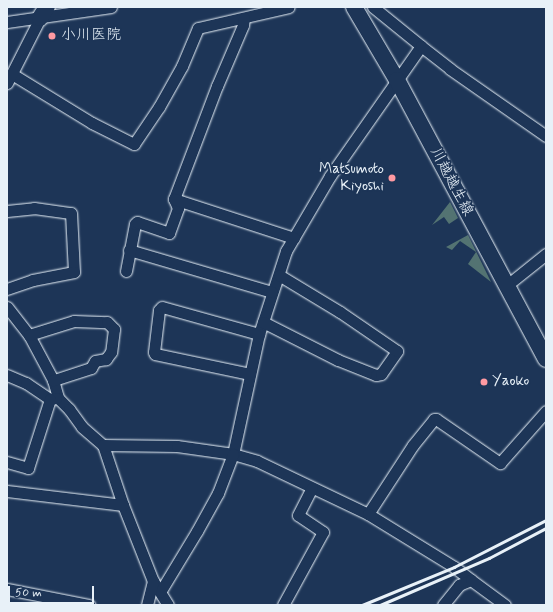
<!DOCTYPE html>
<meta charset="utf-8">
<style>
body{margin:0}
#map{position:relative;width:553px;height:612px;overflow:hidden;background:#1d3557;font-family:Mynerve,"Klee One",sans-serif}
div>[style]{position:absolute}
[style*='--x']{left:calc(var(--x)*1px);top:calc(var(--y)*1px);width:calc(var(--w)*1px);rotate:calc(var(--a)*1deg)}
.green>*{inset:0;background:#537372}
.roads{filter:drop-shadow(0 0 1px #e8f1f8) drop-shadow(0 0 1px #e8f1f8)}
.street>*{height:11px;margin:-5.5px;padding:0 5.5px;transform-origin:5.5px;border-radius:5.5px;background:#1d3557}
.secondary>*{height:16px;margin:-8px;padding:0 8px;transform-origin:8px;border-radius:8px;background:#1d3557}
.rail>*{height:3px;margin:-1.5px;padding:0 1.5px;transform-origin:1.5px;border-radius:1.5px;background:#e8f1f8}
.dots>*{width:11px;height:11px;translate:-50% -50%;box-sizing:border-box;border:2px solid #1d3557;border-radius:50%}
span{translate:-50% -50%;white-space:nowrap;text-align:center;line-height:1.15;-webkit-text-stroke:3.5px #1d3557;paint-order:stroke}
.poi-label{font-size:15px;color:#e8f1f8}
.left{translate:0 -50%;text-align:left}
.right{translate:-100% -50%;text-align:right}
.street-label{font-size:15px;color:#e8f1f8}
.frame{position:absolute;inset:0;border:8px solid #e8f1f8;pointer-events:none}
.scale{position:absolute;left:8px;top:586px;width:86px;height:18px;box-sizing:border-box;border:2px solid #e8f1f8;border-top:0;padding-left:5px;font-size:12px;line-height:14px;white-space:nowrap;color:#e8f1f8;-webkit-text-stroke:3px #1d3557;paint-order:stroke}
</style>
<div id="map">
<div class="green">
<i style="clip-path:polygon(450px 202px,458px 218px,449px 224px,444px 217px,432px 225px)"></i>
<i style="clip-path:polygon(468px 235px,491px 282px,468px 264px,476px 252px,460px 241px,452px 250px,446px 247px)"></i>
</div>
<div class="roads">
<div class="street">
<i style="--x:373;--y:7;--w:62;--a:39.1"></i>
<i style="--x:421;--y:46;--w:159;--a:125"></i>
<i style="--x:330;--y:176;--w:87;--a:120.4"></i>
<i style="--x:286;--y:251;--w:87;--a:108"></i>
<i style="--x:259;--y:334;--w:123;--a:102.2"></i>
<i style="--x:233;--y:454;--w:25;--a:16"></i>
<i style="--x:257;--y:461;--w:123;--a:25.5"></i>
<i style="--x:368;--y:514;--w:82;--a:-56.9"></i>
<i style="--x:413;--y:445;--w:33;--a:-51"></i>
<i style="--x:434;--y:419;--w:2;--a:0"></i>
<i style="--x:436;--y:419;--w:78;--a:34.5"></i>
<i style="--x:500;--y:463;--w:69;--a:-48.5"></i>
<i style="--x:7;--y:22;--w:105;--a:-8.2"></i>
<i style="--x:421;--y:46;--w:37;--a:38"></i>
<i style="--x:450;--y:69;--w:117;--a:34.9"></i>
<i style="--x:12;--y:74;--w:94;--a:31.5"></i>
<i style="--x:92;--y:123;--w:47;--a:26.6"></i>
<i style="--x:134;--y:144;--w:45;--a:-56"></i>
<i style="--x:159;--y:107;--w:47;--a:-60.7"></i>
<i style="--x:182;--y:66;--w:41;--a:-67.2"></i>
<i style="--x:198;--y:28;--w:93;--a:-13"></i>
<i style="--x:7;--y:83;--w:73;--a:-63.1"></i>
<i style="--x:174;--y:199;--w:121;--a:-69.2"></i>
<i style="--x:217;--y:86;--w:66;--a:-66.9"></i>
<i style="--x:243;--y:25;--w:7;--a:-82"></i>
<i style="--x:7;--y:211;--w:27;--a:-6"></i>
<i style="--x:34;--y:208;--w:37;--a:8"></i>
<i style="--x:71;--y:213;--w:59;--a:87.1"></i>
<i style="--x:74;--y:272;--w:42;--a:169"></i>
<i style="--x:33;--y:280;--w:28;--a:161"></i>
<i style="--x:129;--y:250;--w:149;--a:16.4"></i>
<i style="--x:126;--y:271;--w:48;--a:-79.2"></i>
<i style="--x:135;--y:224;--w:3;--a:-45"></i>
<i style="--x:137;--y:222;--w:34;--a:19"></i>
<i style="--x:169;--y:233;--w:27;--a:-70"></i>
<i style="--x:178;--y:208;--w:10;--a:-114"></i>
<i style="--x:174;--y:199;--w:126;--a:18"></i>
<i style="--x:506;--y:286;--w:51;--a:-38.7"></i>
<i style="--x:7;--y:307;--w:36;--a:52"></i>
<i style="--x:29;--y:335;--w:51;--a:61.9"></i>
<i style="--x:53;--y:380;--w:19;--a:74"></i>
<i style="--x:58;--y:398;--w:16;--a:45"></i>
<i style="--x:69;--y:409;--w:22;--a:54"></i>
<i style="--x:82;--y:427;--w:28;--a:41"></i>
<i style="--x:103;--y:445;--w:63;--a:71.6"></i>
<i style="--x:123;--y:505;--w:82;--a:68.5"></i>
<i style="--x:153;--y:581;--w:28;--a:58"></i>
<i style="--x:263;--y:322;--w:84;--a:26.9"></i>
<i style="--x:338;--y:360;--w:41;--a:21.5"></i>
<i style="--x:376;--y:375;--w:5;--a:-11"></i>
<i style="--x:381;--y:374;--w:28;--a:-55"></i>
<i style="--x:397;--y:351;--w:69;--a:-145.6"></i>
<i style="--x:340;--y:312;--w:71;--a:-148.8"></i>
<i style="--x:29;--y:335;--w:47;--a:-17.3"></i>
<i style="--x:74;--y:321;--w:33;--a:2"></i>
<i style="--x:107;--y:322;--w:10;--a:45"></i>
<i style="--x:114;--y:329;--w:23;--a:97"></i>
<i style="--x:111;--y:352;--w:9;--a:126"></i>
<i style="--x:106;--y:359;--w:11;--a:170"></i>
<i style="--x:95;--y:361;--w:8;--a:120"></i>
<i style="--x:91;--y:368;--w:40;--a:162"></i>
<i style="--x:250;--y:374;--w:97;--a:-168.1"></i>
<i style="--x:155;--y:354;--w:2;--a:-117"></i>
<i style="--x:154;--y:352;--w:42;--a:-83.2"></i>
<i style="--x:159;--y:310;--w:4;--a:-45"></i>
<i style="--x:162;--y:307;--w:101;--a:15.6"></i>
<i style="--x:7;--y:375;--w:21;--a:23"></i>
<i style="--x:26;--y:383;--w:29;--a:34"></i>
<i style="--x:50;--y:399;--w:6;--a:-9"></i>
<i style="--x:103;--y:445;--w:74;--a:0.8"></i>
<i style="--x:177;--y:446;--w:57;--a:8.1"></i>
<i style="--x:233;--y:454;--w:42;--a:111"></i>
<i style="--x:218;--y:493;--w:43;--a:118.9"></i>
<i style="--x:197;--y:531;--w:71;--a:121.2"></i>
<i style="--x:7;--y:462;--w:22;--a:16"></i>
<i style="--x:28;--y:468;--w:72;--a:-72.3"></i>
<i style="--x:7;--y:491;--w:117;--a:6.9"></i>
<i style="--x:368;--y:514;--w:101;--a:31.6"></i>
<i style="--x:454;--y:567;--w:21;--a:37"></i>
<i style="--x:7;--y:589;--w:84;--a:11"></i>
<i style="--x:147;--y:605;--w:25;--a:-76"></i>
<i style="--x:283;--y:605;--w:83;--a:-61.3"></i>
<i style="--x:323;--y:532;--w:30;--a:-146"></i>
<i style="--x:298;--y:515;--w:30;--a:-63"></i>
<i style="--x:443;--y:605;--w:26;--a:-51"></i>
<i style="--x:459;--y:585;--w:13;--a:-23"></i>
<i style="--x:471;--y:580;--w:42;--a:36.3"></i>
</div>
<div class="secondary">
<i style="--x:354;--y:7;--w:85;--a:59.5"></i>
<i style="--x:397;--y:80;--w:316;--a:61.9"></i>
<i style="--x:40;--y:18;--w:13;--a:-58"></i>
</div>
</div>
<div class="rail">
<i style="--x:362;--y:605;--w:100;--a:-22.4"></i>
<i style="--x:454;--y:567;--w:103;--a:-27.1"></i>
<i style="--x:380;--y:605;--w:119;--a:-23.3"></i>
<i style="--x:489;--y:558;--w:64;--a:-27.8"></i>
</div>
<div class="dots">
<i style="left:52px;top:36px;background:#ff9aa2"></i>
<i style="left:392px;top:178px;background:#ff9aa2"></i>
<i style="left:484px;top:382px;background:#ff9aa2"></i>
</div>
<div class="poi-label">
<span class="left" style="left:61px;top:36px">小川医院</span>
<span class="right" style="left:384px;top:178px">Matsumoto<br>Kiyoshi</span>
<span class="left" style="left:492px;top:382px">Yaoko</span>
</div>
<div class="street-label">
<span style="left:451px;top:182px;rotate:62deg">川越越生線</span>
</div>
<div class="frame"></div>
<div class="scale">50 m</div>
</div>
